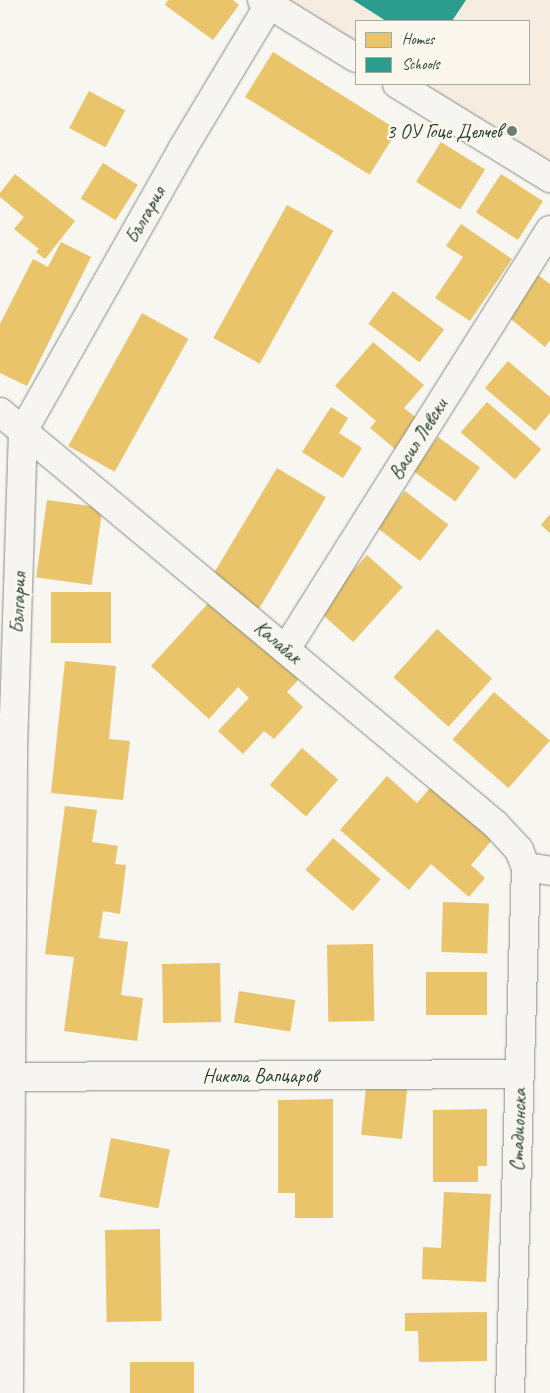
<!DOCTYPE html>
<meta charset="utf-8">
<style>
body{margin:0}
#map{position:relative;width:550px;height:1393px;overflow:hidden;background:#f8f6f0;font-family:Caveat,sans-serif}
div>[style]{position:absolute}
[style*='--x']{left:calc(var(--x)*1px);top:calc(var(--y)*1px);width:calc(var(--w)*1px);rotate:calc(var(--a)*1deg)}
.built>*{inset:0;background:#f6ede0}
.homes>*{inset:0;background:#e9c46a;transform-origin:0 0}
.schools>*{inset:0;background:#2a9d8f}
.roads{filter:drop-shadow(0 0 1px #868b86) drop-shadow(0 0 1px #868b86)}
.minor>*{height:28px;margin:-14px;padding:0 14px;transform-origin:14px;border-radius:14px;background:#f6f5f1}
.dots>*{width:14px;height:14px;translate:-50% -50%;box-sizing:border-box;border:2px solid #fbf7ec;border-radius:50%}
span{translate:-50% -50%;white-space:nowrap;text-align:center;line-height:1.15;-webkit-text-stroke:5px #fbf7ec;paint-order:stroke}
.poi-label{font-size:20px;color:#1f3d34}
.right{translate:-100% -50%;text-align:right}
.street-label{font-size:20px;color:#1f3d34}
.legend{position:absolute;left:355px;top:20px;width:175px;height:65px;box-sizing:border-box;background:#fbf7ec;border:1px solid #a3ada2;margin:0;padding:6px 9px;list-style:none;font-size:15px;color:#1f3d34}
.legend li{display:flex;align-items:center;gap:10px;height:25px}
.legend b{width:25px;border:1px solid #a3ada2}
</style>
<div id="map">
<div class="built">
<i style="clip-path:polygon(272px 0,550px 0,550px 178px,397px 84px,529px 84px,529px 21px,356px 21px,356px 58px)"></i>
</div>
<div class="homes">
<i style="clip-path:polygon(168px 0,233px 0,239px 5px,213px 40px,165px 5px)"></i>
<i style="left:273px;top:52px;width:147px;height:53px;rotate:32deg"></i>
<i style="left:89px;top:91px;width:41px;height:42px;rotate:28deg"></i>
<i style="left:441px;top:142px;width:52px;height:47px;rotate:32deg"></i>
<i style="left:103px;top:163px;width:41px;height:42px;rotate:32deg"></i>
<i style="clip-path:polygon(15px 174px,75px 221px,45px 259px,36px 252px,39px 249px,14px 229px,24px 217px,0 197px,0 193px)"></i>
<i style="left:501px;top:174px;width:50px;height:46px;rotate:33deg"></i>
<i style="left:287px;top:205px;width:53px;height:152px;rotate:29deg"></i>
<i style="clip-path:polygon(461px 224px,512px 259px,470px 321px,435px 298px,463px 257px,446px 246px)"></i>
<i style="clip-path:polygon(61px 242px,91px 257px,27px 386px,0 373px,0 324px,33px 259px,48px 267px)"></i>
<i style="clip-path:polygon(538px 275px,550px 284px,550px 340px,545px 347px,506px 315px)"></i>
<i style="left:393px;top:291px;width:64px;height:41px;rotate:37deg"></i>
<i style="left:142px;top:313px;width:53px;height:152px;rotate:29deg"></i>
<i style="clip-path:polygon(373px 342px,424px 385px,404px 408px,420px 421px,395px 449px,370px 428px,376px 421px,335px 386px)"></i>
<i style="clip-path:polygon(508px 361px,550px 397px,550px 413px,535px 431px,485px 388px)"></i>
<i style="left:487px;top:402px;width:72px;height:40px;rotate:41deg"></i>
<i style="clip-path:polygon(331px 407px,348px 418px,339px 433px,362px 448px,343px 478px,302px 452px)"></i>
<i style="left:438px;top:437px;width:52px;height:42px;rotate:36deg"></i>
<i style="left:277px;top:468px;width:57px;height:130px;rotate:31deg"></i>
<i style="left:405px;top:491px;width:55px;height:46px;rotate:38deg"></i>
<i style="left:47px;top:500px;width:56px;height:78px;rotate:8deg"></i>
<i style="clip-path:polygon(550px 514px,550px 533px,541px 525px)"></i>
<i style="left:367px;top:555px;width:48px;height:74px;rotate:42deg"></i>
<i style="left:51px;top:592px;width:60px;height:51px"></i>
<i style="clip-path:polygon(213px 598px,300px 678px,287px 692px,303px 707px,274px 739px,264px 731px,243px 754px,218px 731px,249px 698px,238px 687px,209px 719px,151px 666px)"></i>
<i style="left:437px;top:629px;width:74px;height:65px;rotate:42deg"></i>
<i style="clip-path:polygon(65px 661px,116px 666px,109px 739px,130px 741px,123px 800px,51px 793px)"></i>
<i style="left:494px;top:692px;width:74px;height:63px;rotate:41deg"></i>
<i style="left:302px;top:748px;width:48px;height:49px;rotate:41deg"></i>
<i style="clip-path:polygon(387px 776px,417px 803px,436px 781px,497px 834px,471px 865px,485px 878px,469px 897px,431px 864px,409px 890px,340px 830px)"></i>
<i style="clip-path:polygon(65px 806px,97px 810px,92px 842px,118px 846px,115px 864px,126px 865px,120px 914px,103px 911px,99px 938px,128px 942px,121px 995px,143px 998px,137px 1041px,64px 1031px,74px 957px,45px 954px)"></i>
<i style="left:333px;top:838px;width:63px;height:42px;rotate:41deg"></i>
<i style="left:443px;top:902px;width:46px;height:50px;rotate:2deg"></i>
<i style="left:373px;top:944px;width:77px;height:46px;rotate:89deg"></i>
<i style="left:220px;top:963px;width:59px;height:58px;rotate:89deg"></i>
<i style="left:426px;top:972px;width:61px;height:43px"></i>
<i style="left:239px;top:991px;width:57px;height:32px;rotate:9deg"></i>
<i style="left:367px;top:1079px;width:41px;height:56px;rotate:6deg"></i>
<i style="clip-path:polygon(333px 1099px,333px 1218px,295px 1218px,295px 1193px,278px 1193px,278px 1100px)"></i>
<i style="clip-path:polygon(487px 1109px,487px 1166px,478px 1166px,478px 1182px,433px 1182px,433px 1110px)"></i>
<i style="left:111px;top:1138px;width:60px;height:60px;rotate:11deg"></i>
<i style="clip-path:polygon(444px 1192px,491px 1194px,486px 1282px,422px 1279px,423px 1247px,441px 1248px)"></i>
<i style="left:160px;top:1229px;width:92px;height:55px;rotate:89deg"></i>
<i style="clip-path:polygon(487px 1312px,487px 1361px,419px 1362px,418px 1331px,405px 1331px,405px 1313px)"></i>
<i style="left:130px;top:1362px;width:64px;height:31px"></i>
</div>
<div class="schools">
<i style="clip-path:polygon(353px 0,466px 0,452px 21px,386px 21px)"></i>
</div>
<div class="roads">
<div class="minor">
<i style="--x:262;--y:0;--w:110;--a:31.7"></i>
<i style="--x:397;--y:84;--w:180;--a:31.6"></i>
<i style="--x:0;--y:412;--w:644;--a:39.77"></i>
<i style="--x:495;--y:824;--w:35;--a:47"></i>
<i style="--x:519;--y:850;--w:18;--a:68"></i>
<i style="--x:526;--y:867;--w:526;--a:91.74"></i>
<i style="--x:286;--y:649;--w:495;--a:-57.8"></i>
<i style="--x:526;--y:867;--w:24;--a:9"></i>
<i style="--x:0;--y:1077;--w:519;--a:-0.33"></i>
<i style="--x:9;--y:1393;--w:645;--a:-89.64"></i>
<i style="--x:13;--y:748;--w:317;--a:-88.2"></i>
<i style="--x:23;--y:431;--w:325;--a:-60.5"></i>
<i style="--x:183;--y:148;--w:173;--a:-59"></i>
</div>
</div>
<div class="dots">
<i style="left:512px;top:131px;background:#6b7e76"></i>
</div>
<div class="poi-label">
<span class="right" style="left:502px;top:131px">3 ОУ Гоце Делчев</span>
</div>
<div class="street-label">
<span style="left:145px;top:215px;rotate:-61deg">България</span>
<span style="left:418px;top:439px;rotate:-58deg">Васил Левски</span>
<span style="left:18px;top:603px;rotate:-88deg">България</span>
<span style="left:278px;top:642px;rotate:40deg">Калабак</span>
<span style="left:260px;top:1075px">Никола Вапцаров</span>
<span style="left:518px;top:1130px;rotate:-88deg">Стадионска</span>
</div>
<ul class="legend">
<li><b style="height:14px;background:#e9c46a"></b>Homes</li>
<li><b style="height:14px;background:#2a9d8f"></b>Schools</li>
</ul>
</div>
